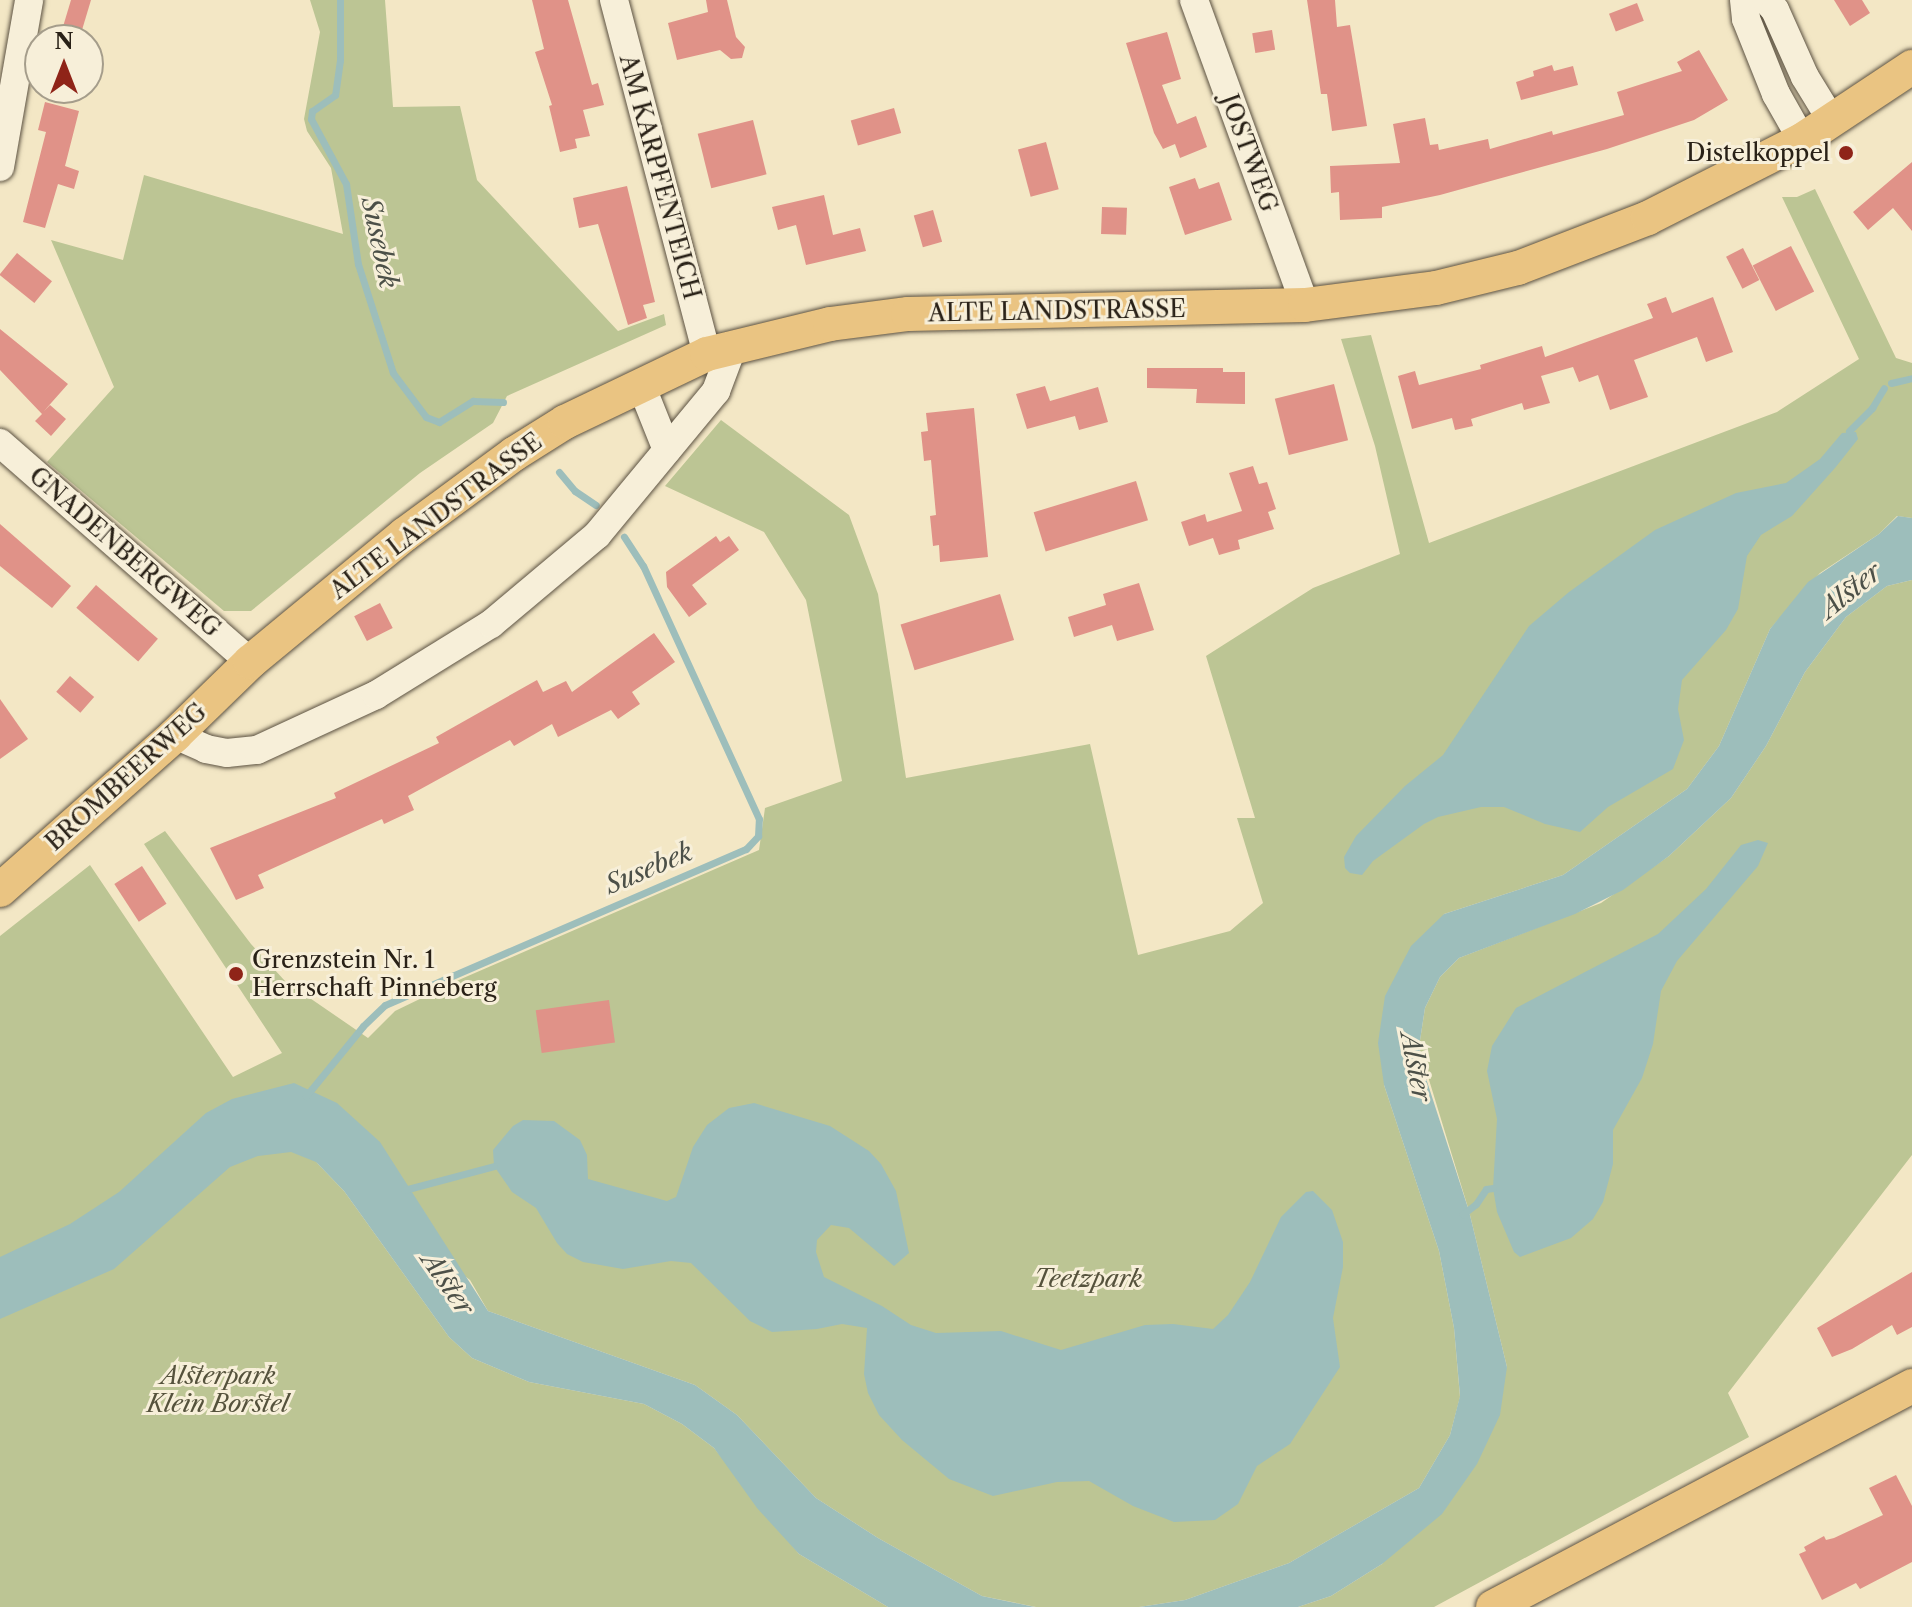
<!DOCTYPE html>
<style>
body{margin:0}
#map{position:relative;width:1912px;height:1607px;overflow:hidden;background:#f3e7c5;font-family:"Libre Caslon Text",serif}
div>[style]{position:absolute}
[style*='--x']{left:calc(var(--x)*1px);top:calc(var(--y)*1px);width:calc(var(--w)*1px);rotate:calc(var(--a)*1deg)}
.green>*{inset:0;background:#bcc594}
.water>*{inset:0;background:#9dbebb}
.stream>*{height:7px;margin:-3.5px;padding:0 3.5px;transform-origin:3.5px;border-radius:3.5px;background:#9dbebb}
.building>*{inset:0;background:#e09288;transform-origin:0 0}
.roads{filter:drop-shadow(0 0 2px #5c5242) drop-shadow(0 0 2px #5c5242)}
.minor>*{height:28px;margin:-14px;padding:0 14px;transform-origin:14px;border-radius:14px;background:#f7efd9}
.major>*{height:34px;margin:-17px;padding:0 17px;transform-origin:17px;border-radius:17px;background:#eac482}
.dots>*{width:22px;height:22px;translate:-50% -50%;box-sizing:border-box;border:4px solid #f7efd9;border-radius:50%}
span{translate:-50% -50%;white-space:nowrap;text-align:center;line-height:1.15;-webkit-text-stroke:6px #f7efd9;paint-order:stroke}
.street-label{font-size:24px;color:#292117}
.poi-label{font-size:24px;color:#292117}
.right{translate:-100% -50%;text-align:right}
.left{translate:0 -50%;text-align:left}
.park-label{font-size:24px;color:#55523c;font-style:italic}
.water-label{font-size:26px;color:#4c5048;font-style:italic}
.north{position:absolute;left:24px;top:24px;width:80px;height:80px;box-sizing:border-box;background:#f7efd9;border:2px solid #a59d8b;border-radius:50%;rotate:0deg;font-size:22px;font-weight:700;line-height:32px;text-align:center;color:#292117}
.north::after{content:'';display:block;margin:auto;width:28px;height:36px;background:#8f2418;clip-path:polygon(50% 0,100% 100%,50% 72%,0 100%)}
</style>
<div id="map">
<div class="green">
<i style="clip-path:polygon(310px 0,385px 0,393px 107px,460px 106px,477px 180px,618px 331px,664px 314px,666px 325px,507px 396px,493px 423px,420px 473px,251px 611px,224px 611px,47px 462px,114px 387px,51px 240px,123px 260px,144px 175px,343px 234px,331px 168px,307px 131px,304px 119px,320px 32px)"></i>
<i style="clip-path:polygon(1815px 189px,1896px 358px,1912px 363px,1912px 518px,1897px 516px,1879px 534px,1820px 573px,1770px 629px,1719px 746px,1687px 789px,1563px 875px,1444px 914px,1384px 1085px,1439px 1251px,1454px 1328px,1460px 1397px,1450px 1435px,1419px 1488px,1289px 1563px,1185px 1600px,1139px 1607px,1036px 1607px,982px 1596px,878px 1538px,816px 1498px,737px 1415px,695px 1385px,488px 1311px,470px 1280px,316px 1162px,344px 1191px,449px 1337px,472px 1358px,529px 1382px,644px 1404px,682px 1424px,714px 1448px,799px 1554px,888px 1607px,0 1607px,0 936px,90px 865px,233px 1077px,282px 1053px,144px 844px,165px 831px,251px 944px,285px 981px,368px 1038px,395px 1011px,461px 979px,759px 850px,765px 808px,842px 781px,806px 600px,764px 532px,665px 486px,721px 420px,849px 515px,878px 594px,906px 778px,1090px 744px,1138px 955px,1230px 931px,1263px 903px,1237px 818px,1255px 818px,1206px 656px,1313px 588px,1400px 554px,1375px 446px,1341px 339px,1371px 335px,1429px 543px,1777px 412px,1859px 359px,1782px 197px,1797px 197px)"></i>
<i style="clip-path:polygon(1912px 580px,1912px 1155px,1728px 1393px,1749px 1437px,1434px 1607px,1298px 1607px,1331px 1596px,1382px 1564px,1507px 1367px,1469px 1211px,1419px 1047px,1425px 1008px,1440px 977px,1459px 958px,1601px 903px,1669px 856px,1731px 798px,1766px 746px,1805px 672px,1846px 617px,1887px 586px)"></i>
</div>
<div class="water">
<i style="clip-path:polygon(1856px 432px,1858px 439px,1835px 468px,1792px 516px,1761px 535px,1747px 556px,1738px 609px,1726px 630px,1682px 680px,1678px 709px,1684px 740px,1673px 769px,1608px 807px,1580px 832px,1545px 824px,1504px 807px,1481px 807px,1438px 817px,1424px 824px,1373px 861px,1362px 875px,1350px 873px,1345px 868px,1344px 857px,1356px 836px,1405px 786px,1443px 755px,1529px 626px,1569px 592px,1655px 530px,1736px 493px,1786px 483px,1820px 459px,1842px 433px)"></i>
<i style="clip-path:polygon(1898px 516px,1912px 518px,1912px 580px,1887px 586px,1846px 617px,1805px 672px,1766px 746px,1731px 798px,1669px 856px,1623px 890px,1575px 914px,1459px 958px,1440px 977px,1425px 1008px,1419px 1047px,1423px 1069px,1469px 1211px,1507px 1367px,1500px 1415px,1477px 1464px,1442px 1514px,1382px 1564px,1331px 1596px,1298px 1607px,1139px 1607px,1185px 1600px,1289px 1563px,1419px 1488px,1450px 1435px,1460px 1396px,1454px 1328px,1439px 1251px,1384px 1085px,1378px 1043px,1385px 996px,1411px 946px,1444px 914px,1563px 875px,1687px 789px,1719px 746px,1770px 629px,1808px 582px,1879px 534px)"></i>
<i style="clip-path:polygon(1758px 840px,1768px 843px,1758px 866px,1677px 961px,1661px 991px,1653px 1044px,1642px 1078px,1613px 1130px,1613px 1164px,1603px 1202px,1593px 1219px,1571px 1238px,1520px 1257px,1514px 1252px,1497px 1212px,1493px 1188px,1497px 1119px,1487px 1071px,1492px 1046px,1516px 1008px,1658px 934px,1706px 889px,1741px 845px)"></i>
<i style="clip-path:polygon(294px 1083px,337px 1103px,380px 1142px,488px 1311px,695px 1385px,737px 1415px,816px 1498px,878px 1538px,982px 1596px,1035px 1607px,888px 1607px,799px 1554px,757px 1508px,714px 1448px,682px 1424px,644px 1404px,529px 1382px,472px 1358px,449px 1337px,344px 1191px,316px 1162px,291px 1152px,258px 1156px,230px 1167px,114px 1269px,0 1319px,0 1257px,70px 1224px,119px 1192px,206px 1113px,232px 1099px)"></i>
<i style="clip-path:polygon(754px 1103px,830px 1126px,869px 1151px,881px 1164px,896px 1191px,909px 1253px,894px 1266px,849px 1228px,831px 1225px,817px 1240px,816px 1252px,824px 1277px,882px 1306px,911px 1325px,936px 1333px,1001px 1331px,1061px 1350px,1145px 1325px,1173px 1324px,1213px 1329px,1228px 1315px,1250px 1282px,1281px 1217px,1306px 1192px,1313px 1191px,1332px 1210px,1343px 1242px,1343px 1267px,1333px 1318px,1340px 1367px,1290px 1444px,1257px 1466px,1238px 1504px,1215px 1520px,1174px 1522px,1133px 1506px,1089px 1481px,1057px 1482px,993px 1496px,949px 1479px,902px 1440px,879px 1415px,868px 1393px,864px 1374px,867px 1328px,842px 1324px,817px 1329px,772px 1332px,750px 1321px,691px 1263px,671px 1261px,623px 1269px,583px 1262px,567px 1254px,557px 1243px,536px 1208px,512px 1192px,494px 1166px,493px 1150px,513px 1126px,523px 1120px,554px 1121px,580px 1140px,587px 1155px,588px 1179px,667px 1201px,676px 1197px,693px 1147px,707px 1125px,729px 1108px)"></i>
</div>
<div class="stream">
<i style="--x:340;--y:0;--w:60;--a:90"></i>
<i style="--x:340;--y:60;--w:35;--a:98"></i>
<i style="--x:335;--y:95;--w:28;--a:145"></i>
<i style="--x:312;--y:111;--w:8;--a:97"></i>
<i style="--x:311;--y:119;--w:74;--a:61.7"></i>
<i style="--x:346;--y:184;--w:81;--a:81.5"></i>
<i style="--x:358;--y:264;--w:114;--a:72.2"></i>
<i style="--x:393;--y:373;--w:55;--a:53.1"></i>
<i style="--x:426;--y:417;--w:14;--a:21"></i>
<i style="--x:439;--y:422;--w:40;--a:-32"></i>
<i style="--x:473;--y:401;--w:30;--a:2"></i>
<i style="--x:1891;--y:383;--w:22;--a:-13"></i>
<i style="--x:1849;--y:431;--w:33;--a:-45"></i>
<i style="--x:1872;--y:408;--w:23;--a:-59"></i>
<i style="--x:559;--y:472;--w:25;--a:50"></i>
<i style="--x:575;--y:491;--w:25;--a:34"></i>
<i style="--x:306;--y:1096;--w:90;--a:-50.8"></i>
<i style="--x:363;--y:1026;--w:30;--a:-44"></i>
<i style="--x:385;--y:1005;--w:393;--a:-23.4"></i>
<i style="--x:746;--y:849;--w:18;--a:-47"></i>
<i style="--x:758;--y:836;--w:17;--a:-87"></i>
<i style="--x:759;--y:819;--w:278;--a:-114.6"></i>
<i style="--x:643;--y:566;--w:35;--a:-123"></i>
<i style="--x:404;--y:1190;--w:93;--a:-14.9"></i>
<i style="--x:1463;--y:1214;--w:16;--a:-38"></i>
<i style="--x:1476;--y:1204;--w:18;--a:-56"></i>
<i style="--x:1486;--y:1189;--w:7;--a:-8"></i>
</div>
<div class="building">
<i style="clip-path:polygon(71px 0,91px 0,79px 40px,59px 40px)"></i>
<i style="clip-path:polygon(532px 0,568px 0,592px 85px,598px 83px,604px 105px,583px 110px,590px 136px,575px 139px,577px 148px,560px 152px,549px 106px,552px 105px,535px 52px,544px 49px)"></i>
<i style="clip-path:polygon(706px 0,727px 0,736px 37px,745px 47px,742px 58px,731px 59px,720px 50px,677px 60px,668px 23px,708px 12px)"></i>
<i style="clip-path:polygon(1307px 0,1335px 0,1337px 27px,1350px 25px,1367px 126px,1332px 131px,1327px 94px,1321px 94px)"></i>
<i style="clip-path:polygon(1834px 0,1862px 0,1870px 13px,1850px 26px)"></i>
<i style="left:1637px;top:3px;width:19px;height:30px;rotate:69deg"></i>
<i style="left:1272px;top:30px;width:20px;height:20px;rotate:81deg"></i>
<i style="clip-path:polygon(1167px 32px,1181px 79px,1162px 85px,1177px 124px,1196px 116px,1207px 147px,1180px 158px,1175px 144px,1163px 149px,1154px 133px,1126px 43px)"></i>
<i style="clip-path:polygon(1699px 50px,1728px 100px,1694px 120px,1607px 149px,1440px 195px,1382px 207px,1382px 218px,1340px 220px,1339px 192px,1331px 193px,1330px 166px,1400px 163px,1393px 124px,1425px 118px,1430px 145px,1438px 144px,1439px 150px,1488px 139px,1490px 149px,1552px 131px,1553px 135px,1624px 115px,1617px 92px,1682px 71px,1677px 62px)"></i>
<i style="clip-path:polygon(1552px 65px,1554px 71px,1573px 66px,1578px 85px,1521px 100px,1516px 82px,1534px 76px,1533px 71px)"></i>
<i style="clip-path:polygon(45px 102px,79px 111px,65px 166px,79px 171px,74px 189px,58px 184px,45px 228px,23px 222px,46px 132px,38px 130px)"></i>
<i style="left:894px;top:108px;width:26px;height:45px;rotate:74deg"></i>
<i style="left:753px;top:120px;width:56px;height:57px;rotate:76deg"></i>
<i style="left:1046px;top:142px;width:49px;height:29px;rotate:75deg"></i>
<i style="clip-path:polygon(1912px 162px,1912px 231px,1893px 208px,1868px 230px,1853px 212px)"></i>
<i style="clip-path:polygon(1195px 178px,1199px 189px,1219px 182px,1232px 220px,1185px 235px,1169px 187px)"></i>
<i style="clip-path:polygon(627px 186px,655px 302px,643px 305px,647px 318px,628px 325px,598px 224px,579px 228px,573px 198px)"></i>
<i style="clip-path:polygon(824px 195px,833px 235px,860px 228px,866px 251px,806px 265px,796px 225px,778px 230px,772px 207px)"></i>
<i style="left:1102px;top:207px;width:25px;height:27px;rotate:2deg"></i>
<i style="left:933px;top:210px;width:33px;height:20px;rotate:74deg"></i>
<i style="left:1791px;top:246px;width:51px;height:43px;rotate:63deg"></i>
<i style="left:1743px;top:248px;width:36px;height:19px;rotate:63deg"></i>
<i style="left:17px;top:253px;width:45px;height:28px;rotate:39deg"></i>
<i style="clip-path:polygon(1666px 297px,1672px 313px,1713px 297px,1733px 352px,1706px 362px,1697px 337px,1634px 360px,1648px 397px,1610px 410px,1598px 375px,1579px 382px,1573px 367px,1541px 376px,1550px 403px,1524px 410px,1522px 403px,1471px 419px,1473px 426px,1455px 430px,1452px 418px,1412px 429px,1398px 376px,1415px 371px,1419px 385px,1481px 369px,1480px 365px,1542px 346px,1545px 357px,1653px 318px,1647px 304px)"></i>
<i style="clip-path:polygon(0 329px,68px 384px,44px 411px,50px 405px,66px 419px,51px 436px,35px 421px,42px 414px,0 370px)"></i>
<i style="clip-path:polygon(1147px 368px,1223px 368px,1223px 372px,1245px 372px,1245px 404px,1196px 403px,1197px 389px,1147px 388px)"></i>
<i style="left:1334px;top:384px;width:58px;height:61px;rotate:76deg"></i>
<i style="clip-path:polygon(1045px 386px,1050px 401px,1098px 387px,1108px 422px,1079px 430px,1075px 416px,1027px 429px,1016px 394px)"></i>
<i style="clip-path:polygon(974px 408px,988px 557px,940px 562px,939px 545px,933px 546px,930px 516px,936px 515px,931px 460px,924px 461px,921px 432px,928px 431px,926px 413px)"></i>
<i style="clip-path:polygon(1253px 466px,1259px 484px,1267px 482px,1276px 509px,1268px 512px,1274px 529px,1238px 540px,1240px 549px,1219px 555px,1213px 538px,1189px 546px,1181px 522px,1205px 514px,1207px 522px,1242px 511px,1229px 473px)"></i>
<i style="left:1136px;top:481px;width:41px;height:107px;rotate:73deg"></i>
<i style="clip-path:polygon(0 524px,71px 586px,52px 608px,0 566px)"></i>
<i style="clip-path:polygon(716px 536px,720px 542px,729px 536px,739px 550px,692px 585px,707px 604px,689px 617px,667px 587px,666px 572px)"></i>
<i style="clip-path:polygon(1139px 583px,1154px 630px,1117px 641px,1112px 625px,1074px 637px,1068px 617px,1106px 605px,1103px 594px)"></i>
<i style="left:96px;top:585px;width:82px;height:30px;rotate:41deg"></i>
<i style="left:1000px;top:594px;width:48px;height:104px;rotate:73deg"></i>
<i style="left:380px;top:603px;width:28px;height:29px;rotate:63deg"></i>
<i style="clip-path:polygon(654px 633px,675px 662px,632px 692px,640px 704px,618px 719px,611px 710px,558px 737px,552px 724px,514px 746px,510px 740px,408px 796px,414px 810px,384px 824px,382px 819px,258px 875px,264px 888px,236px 900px,210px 848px,336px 798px,334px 793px,439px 743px,436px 737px,537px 680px,543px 692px,566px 681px,572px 692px)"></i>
<i style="left:70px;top:676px;width:32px;height:21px;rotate:41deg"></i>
<i style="clip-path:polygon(0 699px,28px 739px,0 759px)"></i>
<i style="left:142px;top:866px;width:45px;height:33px;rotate:57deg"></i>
<i style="left:609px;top:1000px;width:43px;height:74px;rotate:82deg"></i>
<i style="clip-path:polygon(1912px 1272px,1912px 1327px,1897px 1335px,1892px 1325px,1852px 1349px,1832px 1357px,1817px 1328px)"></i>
<i style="clip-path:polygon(1896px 1475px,1912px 1506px,1912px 1562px,1860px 1589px,1856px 1583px,1822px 1600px,1799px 1554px,1806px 1551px,1804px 1547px,1824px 1536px,1826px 1540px,1834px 1538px,1883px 1515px,1869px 1488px)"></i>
</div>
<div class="roads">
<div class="minor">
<i style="--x:614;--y:0;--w:366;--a:75.3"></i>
<i style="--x:1194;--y:0;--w:325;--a:70"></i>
<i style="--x:1744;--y:0;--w:19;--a:84"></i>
<i style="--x:1746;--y:19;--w:81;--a:68.2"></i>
<i style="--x:1776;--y:94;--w:53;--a:60.5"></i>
<i style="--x:1766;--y:0;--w:13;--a:48"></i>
<i style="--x:1775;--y:10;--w:73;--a:65.9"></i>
<i style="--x:1805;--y:77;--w:52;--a:58.5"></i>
<i style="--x:0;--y:167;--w:169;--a:-80.1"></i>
<i style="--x:641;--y:385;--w:70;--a:68.2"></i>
<i style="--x:0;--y:443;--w:332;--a:41.2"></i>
<i style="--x:175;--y:735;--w:34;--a:24"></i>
<i style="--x:206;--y:749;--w:21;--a:11"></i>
<i style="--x:227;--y:753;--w:30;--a:-6"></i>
<i style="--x:257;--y:750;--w:131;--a:-24.8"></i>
<i style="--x:376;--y:695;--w:135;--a:-31.7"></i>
<i style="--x:491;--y:624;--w:138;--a:-40"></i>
<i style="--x:597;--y:535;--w:187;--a:-50.4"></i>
<i style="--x:716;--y:391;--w:48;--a:-69.3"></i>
</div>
<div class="major">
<i style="--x:0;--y:890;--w:234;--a:-41.5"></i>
<i style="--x:175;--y:735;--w:105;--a:-44.2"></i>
<i style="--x:250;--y:662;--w:200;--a:-39.5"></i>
<i style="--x:404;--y:535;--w:137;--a:-36.4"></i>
<i style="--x:514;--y:454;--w:60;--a:-32.1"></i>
<i style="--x:565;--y:422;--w:157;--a:-25.6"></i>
<i style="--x:707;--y:354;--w:127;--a:-13.7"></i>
<i style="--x:830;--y:324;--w:79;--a:-7.3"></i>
<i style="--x:908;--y:314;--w:397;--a:-1.3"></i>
<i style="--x:1305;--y:305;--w:132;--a:-7.4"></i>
<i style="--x:1436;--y:288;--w:84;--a:-13.7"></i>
<i style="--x:1518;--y:268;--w:139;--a:-21"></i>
<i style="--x:1648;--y:218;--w:173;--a:-26.9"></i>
<i style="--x:1802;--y:140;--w:132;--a:-33.6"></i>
<i style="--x:1493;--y:1607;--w:474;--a:-27.8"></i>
</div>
</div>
<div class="dots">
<i style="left:1846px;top:153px;background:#8f2418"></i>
<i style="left:236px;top:974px;background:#8f2418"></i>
</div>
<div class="street-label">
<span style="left:1249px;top:153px;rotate:70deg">JOSTWEG</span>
<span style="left:660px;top:177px;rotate:75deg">AM KARPFENTEICH</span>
<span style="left:1057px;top:311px;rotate:-1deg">ALTE LANDSTRASSE</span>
<span style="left:436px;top:516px;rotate:-37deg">ALTE LANDSTRASSE</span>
<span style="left:125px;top:552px;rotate:41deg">GNADENBERGWEG</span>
<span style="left:126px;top:777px;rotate:-42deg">BROMBEERWEG</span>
</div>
<div class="poi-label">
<span class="right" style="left:1830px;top:153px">Distelkoppel</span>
<span class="left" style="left:252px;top:974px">Grenzstein Nr. 1<br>Herrschaft Pinneberg</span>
</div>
<div class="park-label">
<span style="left:1088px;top:1279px">Teetzpark</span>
<span style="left:218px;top:1390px">Alsterpark<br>Klein Borstel</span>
</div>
<div class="water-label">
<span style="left:379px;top:243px;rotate:78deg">Susebek</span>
<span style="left:1851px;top:591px;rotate:-39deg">Alster</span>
<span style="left:649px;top:869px;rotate:-23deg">Susebek</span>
<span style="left:1415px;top:1067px;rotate:79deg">Alster</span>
<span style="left:447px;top:1284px;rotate:55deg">Alster</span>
</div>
<div class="north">N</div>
</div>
